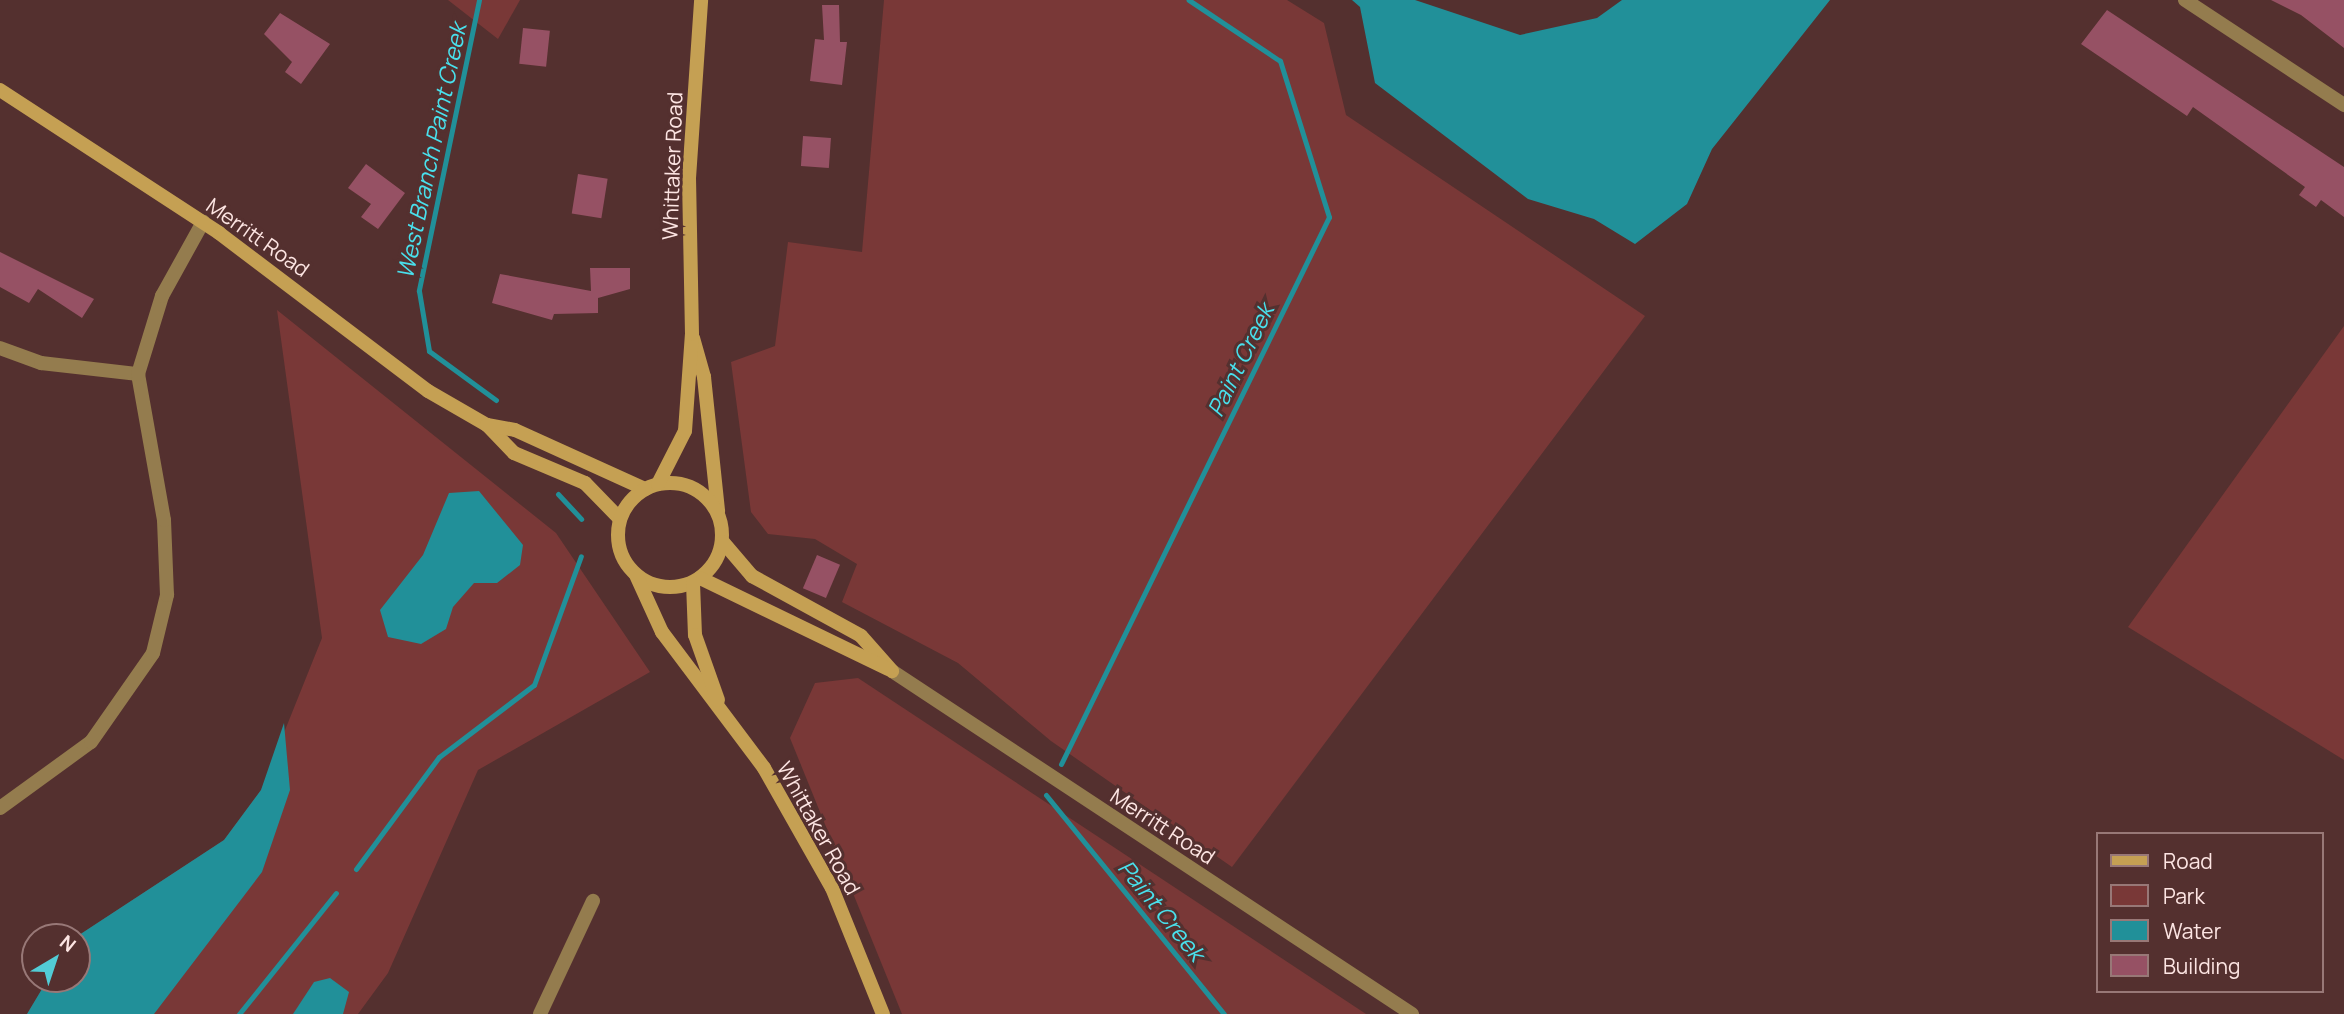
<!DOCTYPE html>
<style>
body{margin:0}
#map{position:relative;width:2344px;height:1014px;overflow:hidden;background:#54302f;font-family:Manrope,sans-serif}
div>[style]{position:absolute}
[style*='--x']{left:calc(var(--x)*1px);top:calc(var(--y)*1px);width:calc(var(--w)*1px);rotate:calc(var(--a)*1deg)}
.green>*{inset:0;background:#793837}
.water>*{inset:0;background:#219099}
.stream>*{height:5px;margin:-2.5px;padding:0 2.5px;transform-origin:2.5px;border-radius:2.5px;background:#219099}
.building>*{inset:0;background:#965164;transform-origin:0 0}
.street>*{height:14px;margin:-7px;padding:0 7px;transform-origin:7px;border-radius:7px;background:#947c4e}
.secondary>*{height:14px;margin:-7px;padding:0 7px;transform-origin:7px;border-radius:7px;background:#c5a053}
.secondary>.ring{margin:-7px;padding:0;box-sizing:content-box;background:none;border:14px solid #c5a053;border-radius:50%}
span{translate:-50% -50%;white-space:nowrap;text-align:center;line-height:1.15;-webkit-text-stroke:6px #54302f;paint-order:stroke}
.street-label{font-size:21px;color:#fde5e3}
.water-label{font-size:23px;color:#49e0ec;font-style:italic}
.legend{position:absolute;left:2096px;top:832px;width:228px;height:161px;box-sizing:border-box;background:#54302f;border:2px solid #987877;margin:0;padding:9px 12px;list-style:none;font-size:21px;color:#fde5e3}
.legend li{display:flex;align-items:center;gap:14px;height:35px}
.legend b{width:35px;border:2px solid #987877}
.north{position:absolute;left:21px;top:923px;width:70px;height:70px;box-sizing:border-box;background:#54302f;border:2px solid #987877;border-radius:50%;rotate:39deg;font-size:19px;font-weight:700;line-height:28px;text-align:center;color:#fde5e3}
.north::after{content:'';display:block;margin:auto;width:24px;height:32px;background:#52ccd6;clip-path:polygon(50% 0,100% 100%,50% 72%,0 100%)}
</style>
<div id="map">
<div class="green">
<i style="clip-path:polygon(448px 0,520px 0,498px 39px)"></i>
<i style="clip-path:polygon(884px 0,1287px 0,1324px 23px,1346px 115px,1645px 316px,1232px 867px,1051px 741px,958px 663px,842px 602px,857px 564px,815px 539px,768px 534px,751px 512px,731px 362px,775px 346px,788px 242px,862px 252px)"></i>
<i style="clip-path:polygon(277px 310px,556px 533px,650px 672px,478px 770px,388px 973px,358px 1014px,27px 1014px,48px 979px,77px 979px,76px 937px,224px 840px,261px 790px,322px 638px)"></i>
<i style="clip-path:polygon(2344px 326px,2344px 760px,2128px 627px)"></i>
<i style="clip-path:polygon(858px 678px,1366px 1014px,902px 1014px,790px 738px,815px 683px)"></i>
</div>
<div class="water">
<i style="clip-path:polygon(1352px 0,1415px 0,1520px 35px,1597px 18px,1622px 0,1830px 0,1712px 149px,1687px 204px,1635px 244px,1594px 219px,1528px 199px,1375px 83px,1360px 7px)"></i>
<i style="clip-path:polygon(479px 491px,523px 545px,520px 565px,497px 583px,474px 583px,453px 607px,446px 629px,421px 644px,388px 637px,380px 610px,423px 555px,449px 493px)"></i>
<i style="clip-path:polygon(284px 723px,290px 790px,262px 872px,154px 1014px,27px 1014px,48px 979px,77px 979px,76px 937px,224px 840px,261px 790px)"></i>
<i style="clip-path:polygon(330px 978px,349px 992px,343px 1014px,293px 1014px,314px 982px)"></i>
</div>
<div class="stream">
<i style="--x:479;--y:0;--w:297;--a:101.7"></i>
<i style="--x:419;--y:291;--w:61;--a:80.5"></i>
<i style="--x:429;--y:351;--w:83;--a:36.2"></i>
<i style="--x:558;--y:494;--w:34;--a:47"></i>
<i style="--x:1061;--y:764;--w:609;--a:-63.9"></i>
<i style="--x:1329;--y:217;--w:164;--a:-107.4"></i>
<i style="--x:1280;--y:61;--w:110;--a:-146.2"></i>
<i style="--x:1046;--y:795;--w:282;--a:50.9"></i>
<i style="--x:356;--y:869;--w:139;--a:-53.5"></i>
<i style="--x:439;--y:757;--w:119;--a:-37.2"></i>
<i style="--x:534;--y:685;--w:137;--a:-70"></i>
<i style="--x:239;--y:1014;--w:155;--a:-51.3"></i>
</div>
<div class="building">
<i style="clip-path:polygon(2271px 0,2344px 0,2344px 48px,2301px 15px)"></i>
<i style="clip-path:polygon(822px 5px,839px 5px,840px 42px,847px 42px,842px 85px,810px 81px,815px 39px,824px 40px)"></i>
<i style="clip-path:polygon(2107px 10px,2344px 167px,2344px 217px,2321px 200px,2316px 207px,2299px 195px,2305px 187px,2193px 107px,2187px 116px,2081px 44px)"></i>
<i style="clip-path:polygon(280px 13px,330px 44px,301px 84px,285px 72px,292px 62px,264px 34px)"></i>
<i style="left:523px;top:28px;width:27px;height:36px;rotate:6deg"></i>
<i style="left:803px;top:136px;width:28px;height:30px;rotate:4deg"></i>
<i style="clip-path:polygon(366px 164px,405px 193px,378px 229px,361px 217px,371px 204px,348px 188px)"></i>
<i style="left:578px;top:174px;width:30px;height:40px;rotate:9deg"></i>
<i style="clip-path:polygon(0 252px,94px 299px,82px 318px,38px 289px,29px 303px,0 287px)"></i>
<i style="clip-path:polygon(590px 268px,630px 268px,630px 289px,598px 298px,598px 313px,554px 314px,552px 320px,492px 303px,500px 274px,591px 291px)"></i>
<i style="left:817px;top:555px;width:25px;height:36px;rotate:23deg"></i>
</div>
<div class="street">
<i style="--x:2185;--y:0;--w:191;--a:33.4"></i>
<i style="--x:0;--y:348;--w:44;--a:20.1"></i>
<i style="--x:41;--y:363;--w:98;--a:6.5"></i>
<i style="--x:892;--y:671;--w:623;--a:33.41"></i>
<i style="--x:0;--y:808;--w:112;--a:-36"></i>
<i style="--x:91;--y:742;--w:108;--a:-55.1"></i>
<i style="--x:153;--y:653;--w:60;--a:-76.4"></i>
<i style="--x:167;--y:595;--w:75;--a:-92.3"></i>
<i style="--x:164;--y:520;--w:148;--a:-100.1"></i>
<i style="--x:138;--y:374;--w:82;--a:-72.9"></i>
<i style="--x:162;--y:296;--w:85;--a:-61"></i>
<i style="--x:540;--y:1014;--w:125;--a:-64.9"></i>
</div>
<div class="secondary">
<i style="--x:0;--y:90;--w:262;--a:33.1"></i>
<i style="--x:219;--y:233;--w:262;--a:37.1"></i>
<i style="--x:428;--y:391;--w:68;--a:30"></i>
<i style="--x:487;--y:425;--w:39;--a:46"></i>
<i style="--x:514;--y:453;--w:77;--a:22.9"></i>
<i style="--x:585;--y:483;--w:50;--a:45.8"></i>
<i style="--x:693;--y:338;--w:41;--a:74.2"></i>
<i style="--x:704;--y:377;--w:135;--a:84"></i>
<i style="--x:487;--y:425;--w:28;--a:10"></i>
<i style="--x:515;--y:430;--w:143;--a:24.4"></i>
<i class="ring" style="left:618px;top:483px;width:90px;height:90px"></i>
<i style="--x:658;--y:484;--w:59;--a:-63"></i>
<i style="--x:685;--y:431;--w:97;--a:-85.9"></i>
<i style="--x:692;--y:334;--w:156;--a:-91.1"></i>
<i style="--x:689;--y:178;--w:178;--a:-86.1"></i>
<i style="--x:723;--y:542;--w:45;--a:49.5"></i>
<i style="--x:752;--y:576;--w:124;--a:28.8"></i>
<i style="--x:861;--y:636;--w:47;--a:48.5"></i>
<i style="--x:636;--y:575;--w:63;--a:65.5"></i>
<i style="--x:662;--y:632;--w:170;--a:53.1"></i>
<i style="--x:764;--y:768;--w:138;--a:60.5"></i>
<i style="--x:832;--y:888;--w:136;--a:68"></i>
<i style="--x:700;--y:578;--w:209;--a:25.8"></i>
<i style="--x:693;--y:583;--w:52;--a:87.8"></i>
<i style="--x:695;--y:635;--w:69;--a:70.5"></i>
</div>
<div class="street-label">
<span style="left:672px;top:166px;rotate:-88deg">Whittaker Road</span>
<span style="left:258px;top:237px;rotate:35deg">Merritt Road</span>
<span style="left:1163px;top:826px;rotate:33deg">Merritt Road</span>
<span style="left:819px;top:828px;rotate:61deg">Whittaker Road</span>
</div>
<div class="water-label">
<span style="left:431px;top:151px;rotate:-78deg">West Branch Paint Creek</span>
<span style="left:1240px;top:360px;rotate:-64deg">Paint Creek</span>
<span style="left:1162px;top:910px;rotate:51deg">Paint Creek</span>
</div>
<ul class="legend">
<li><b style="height:9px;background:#c5a053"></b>Road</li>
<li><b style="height:19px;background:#793837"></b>Park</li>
<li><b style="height:19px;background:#219099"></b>Water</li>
<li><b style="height:19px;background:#965164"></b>Building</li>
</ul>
<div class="north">N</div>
</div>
